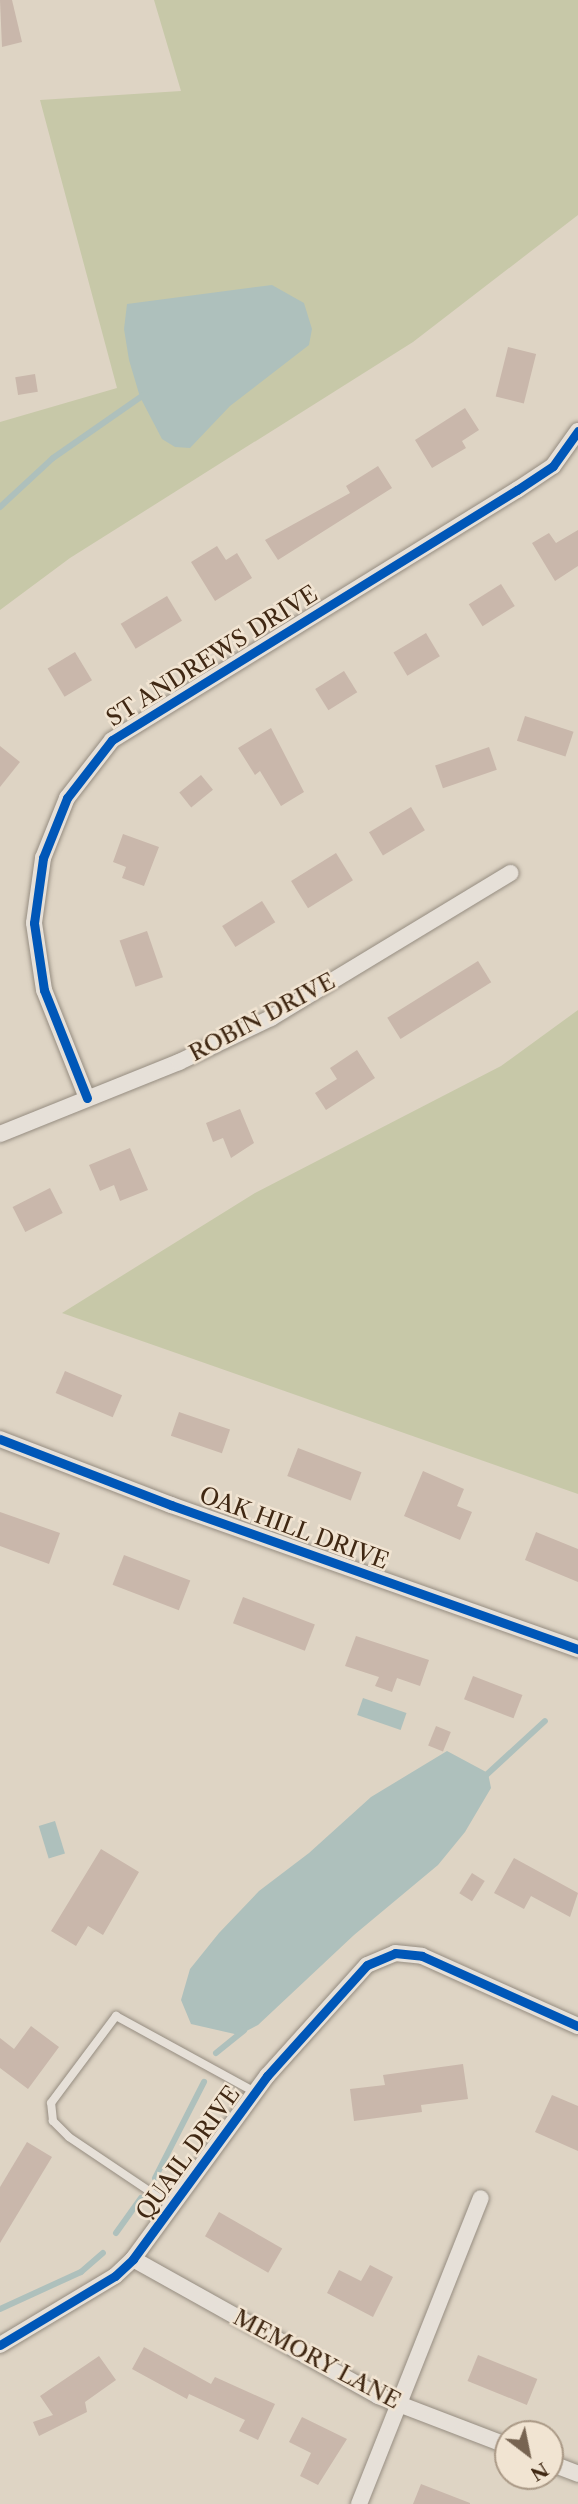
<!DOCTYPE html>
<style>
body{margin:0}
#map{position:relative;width:578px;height:2504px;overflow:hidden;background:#ded4c4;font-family:"Libre Caslon Text",serif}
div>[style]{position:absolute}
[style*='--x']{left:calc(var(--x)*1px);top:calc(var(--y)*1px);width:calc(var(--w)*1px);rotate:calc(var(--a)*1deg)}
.green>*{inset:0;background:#c7c8a8}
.water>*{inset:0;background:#aec0bc;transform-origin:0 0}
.stream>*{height:6px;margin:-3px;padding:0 3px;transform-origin:3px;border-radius:3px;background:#aec0bc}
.building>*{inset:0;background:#c9b7ab;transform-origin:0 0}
.roads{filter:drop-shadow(0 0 2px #968d81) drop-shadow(0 0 2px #968d81)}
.service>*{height:8px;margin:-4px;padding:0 4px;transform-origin:4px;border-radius:4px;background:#e6e0d8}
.minor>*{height:16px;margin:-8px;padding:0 8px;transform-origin:8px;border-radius:8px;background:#e6e0d8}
.cycleway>*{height:9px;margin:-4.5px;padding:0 4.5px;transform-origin:4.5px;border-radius:4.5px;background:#0057b8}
span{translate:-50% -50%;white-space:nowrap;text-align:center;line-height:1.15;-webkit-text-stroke:5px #f1e4d2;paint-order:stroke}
.street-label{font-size:23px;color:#402813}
.north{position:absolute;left:494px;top:2420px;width:70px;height:70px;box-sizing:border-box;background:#f1e4d2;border:2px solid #aa9986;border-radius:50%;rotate:148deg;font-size:19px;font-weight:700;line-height:28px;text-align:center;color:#402813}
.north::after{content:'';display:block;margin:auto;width:24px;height:32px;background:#776451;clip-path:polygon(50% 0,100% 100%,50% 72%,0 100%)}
</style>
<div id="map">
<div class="green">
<i style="clip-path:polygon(154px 0,578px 0,578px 215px,413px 342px,70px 558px,0 610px,0 422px,117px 388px,40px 100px,181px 91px)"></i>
<i style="clip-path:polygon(578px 1010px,578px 1494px,62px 1313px,255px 1193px,501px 1066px)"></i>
</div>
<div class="water">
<i style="clip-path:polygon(272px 285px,304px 303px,312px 329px,309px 345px,230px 406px,190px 448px,175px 447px,162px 439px,140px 397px,129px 360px,124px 329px,127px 304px)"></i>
<i style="left:363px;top:1698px;width:46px;height:18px;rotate:19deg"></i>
<i style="clip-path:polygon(447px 1751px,488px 1773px,491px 1788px,465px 1832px,438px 1865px,354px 1935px,258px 2025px,239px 2035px,191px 2024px,181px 2000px,190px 1969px,219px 1933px,259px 1891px,309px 1853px,371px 1797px)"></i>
<i style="left:55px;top:1821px;width:34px;height:17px;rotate:73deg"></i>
</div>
<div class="stream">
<i style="--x:0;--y:507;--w:72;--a:-42.8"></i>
<i style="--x:53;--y:458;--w:112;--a:-34.8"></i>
<i style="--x:483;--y:1778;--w:84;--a:-42.6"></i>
<i style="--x:216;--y:2053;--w:36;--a:-39"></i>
<i style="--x:155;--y:2178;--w:108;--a:-63"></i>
<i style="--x:116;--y:2233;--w:43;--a:-54.5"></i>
<i style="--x:0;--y:2309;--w:89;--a:-24.6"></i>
<i style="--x:81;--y:2272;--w:29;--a:-41"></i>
</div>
<div class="building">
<i style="clip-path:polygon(0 0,12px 0,22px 42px,2px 47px)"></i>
<i style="left:508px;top:347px;width:29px;height:51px;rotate:14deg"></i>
<i style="left:35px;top:374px;width:18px;height:20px;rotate:81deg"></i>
<i style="clip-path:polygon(465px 408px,479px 430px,462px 441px,466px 448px,432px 468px,415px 440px)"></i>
<i style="clip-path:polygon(378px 466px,392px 488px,278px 560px,265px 540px,350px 493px,346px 486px)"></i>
<i style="clip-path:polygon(578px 530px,578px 566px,555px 581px,532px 543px,549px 533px,556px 543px)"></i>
<i style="clip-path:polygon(217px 546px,226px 560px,237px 553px,252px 578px,215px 601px,191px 562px)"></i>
<i style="left:501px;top:584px;width:26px;height:38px;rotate:58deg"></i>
<i style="left:167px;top:596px;width:29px;height:54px;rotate:59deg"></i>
<i style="left:426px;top:633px;width:27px;height:38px;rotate:59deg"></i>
<i style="left:75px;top:652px;width:33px;height:32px;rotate:59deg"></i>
<i style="left:344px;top:671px;width:25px;height:34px;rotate:58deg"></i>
<i style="left:525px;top:716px;width:51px;height:26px;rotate:18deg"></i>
<i style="clip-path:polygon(271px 728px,304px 792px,281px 806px,260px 771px,255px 775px,238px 748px)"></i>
<i style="clip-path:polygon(0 746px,20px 762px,0 787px)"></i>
<i style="left:489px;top:747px;width:24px;height:57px;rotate:71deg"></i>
<i style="left:201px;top:775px;width:19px;height:28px;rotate:51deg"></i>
<i style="left:411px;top:807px;width:27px;height:49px;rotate:59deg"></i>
<i style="clip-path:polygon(123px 834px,159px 847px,144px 886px,122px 878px,126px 867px,113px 862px)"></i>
<i style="left:336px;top:853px;width:32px;height:53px;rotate:58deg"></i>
<i style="left:262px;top:901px;width:25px;height:47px;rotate:58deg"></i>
<i style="left:147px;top:931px;width:49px;height:29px;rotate:71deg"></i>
<i style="left:478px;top:961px;width:25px;height:107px;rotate:58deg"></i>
<i style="clip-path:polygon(357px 1050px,375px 1078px,326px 1110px,315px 1093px,337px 1079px,330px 1068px)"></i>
<i style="clip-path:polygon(240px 1109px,254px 1143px,231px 1158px,223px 1138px,213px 1142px,206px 1123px)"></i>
<i style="clip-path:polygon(130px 1148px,148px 1190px,120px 1201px,114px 1185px,100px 1191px,89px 1165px)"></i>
<i style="left:50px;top:1188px;width:28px;height:42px;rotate:63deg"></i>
<i style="left:65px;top:1371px;width:62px;height:24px;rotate:23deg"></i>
<i style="left:179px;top:1412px;width:54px;height:25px;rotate:19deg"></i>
<i style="left:298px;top:1448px;width:68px;height:30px;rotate:21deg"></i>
<i style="clip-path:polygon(423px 1471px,464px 1489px,457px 1506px,472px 1512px,460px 1540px,404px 1516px)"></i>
<i style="clip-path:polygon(0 1512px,60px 1533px,49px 1564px,0 1546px)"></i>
<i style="clip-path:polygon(536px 1532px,578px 1549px,578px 1582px,525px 1560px)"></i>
<i style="left:124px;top:1555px;width:71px;height:32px;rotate:21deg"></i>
<i style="left:243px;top:1597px;width:77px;height:28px;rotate:21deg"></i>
<i style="clip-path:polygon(356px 1636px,429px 1660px,420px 1686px,397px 1678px,392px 1692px,375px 1686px,379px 1677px,345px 1666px)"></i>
<i style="left:473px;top:1676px;width:53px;height:25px;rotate:21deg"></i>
<i style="left:436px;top:1726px;width:16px;height:21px;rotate:22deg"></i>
<i style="clip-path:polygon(101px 1849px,139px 1872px,103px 1935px,88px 1926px,76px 1946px,51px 1931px)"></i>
<i style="clip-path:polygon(514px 1858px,578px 1893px,570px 1917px,531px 1896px,524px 1909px,494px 1893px)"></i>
<i style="left:472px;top:1873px;width:15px;height:24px;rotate:32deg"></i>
<i style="clip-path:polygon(31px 2026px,59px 2047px,28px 2089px,0 2068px,0 2038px,14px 2049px)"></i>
<i style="clip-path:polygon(463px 2064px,468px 2099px,421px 2105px,422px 2112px,354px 2121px,350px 2089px,385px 2085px,383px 2075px)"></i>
<i style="clip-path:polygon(552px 2095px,578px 2106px,578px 2151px,535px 2132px)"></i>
<i style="clip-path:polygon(27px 2142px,52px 2157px,0 2243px,0 2187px)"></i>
<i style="left:219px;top:2212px;width:73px;height:28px;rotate:30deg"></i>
<i style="clip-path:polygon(370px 2265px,393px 2277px,373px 2317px,327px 2293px,339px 2270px,361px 2281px)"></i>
<i style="clip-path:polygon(144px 2347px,211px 2384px,215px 2377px,275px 2404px,258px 2440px,239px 2431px,245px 2420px,189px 2394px,187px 2399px,132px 2369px)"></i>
<i style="left:478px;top:2355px;width:64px;height:28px;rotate:22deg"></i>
<i style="clip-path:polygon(99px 2356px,116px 2380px,85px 2402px,87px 2412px,39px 2436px,33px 2422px,53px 2415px,40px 2396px)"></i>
<i style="clip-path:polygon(302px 2417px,347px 2439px,318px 2485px,300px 2476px,311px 2453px,289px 2442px)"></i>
<i style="clip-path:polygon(421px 2484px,470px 2503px,470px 2504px,413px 2504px)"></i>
</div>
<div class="roads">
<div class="service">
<i style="--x:173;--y:2207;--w:125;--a:-146.1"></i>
<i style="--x:69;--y:2137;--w:23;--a:-135"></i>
<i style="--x:53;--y:2121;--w:18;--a:-96"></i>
<i style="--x:51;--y:2103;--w:109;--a:-53.2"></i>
<i style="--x:116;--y:2016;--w:158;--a:28.7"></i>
</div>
<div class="minor">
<i style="--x:87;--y:1098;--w:116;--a:-111.7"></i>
<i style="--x:44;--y:990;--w:68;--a:-98.5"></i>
<i style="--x:34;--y:923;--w:66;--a:-82.1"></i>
<i style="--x:43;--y:858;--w:65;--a:-68.2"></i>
<i style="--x:67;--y:798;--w:73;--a:-52.2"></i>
<i style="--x:112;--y:740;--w:476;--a:-31.7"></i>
<i style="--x:517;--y:490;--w:43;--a:-33.7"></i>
<i style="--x:553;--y:466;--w:43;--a:-54.5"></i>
<i style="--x:0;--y:1134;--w:193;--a:-21.9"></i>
<i style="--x:179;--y:1062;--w:102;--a:-25.6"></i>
<i style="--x:271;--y:1018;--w:280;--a:-31.2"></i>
<i style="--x:0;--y:1439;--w:183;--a:21.1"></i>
<i style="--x:171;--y:1505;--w:432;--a:19.5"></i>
<i style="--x:133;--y:2259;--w:281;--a:29.2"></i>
<i style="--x:378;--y:2396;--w:139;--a:21"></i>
<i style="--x:0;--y:2345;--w:134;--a:-31"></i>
<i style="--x:115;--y:2276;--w:25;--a:-43"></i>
<i style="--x:133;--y:2259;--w:227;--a:-53.8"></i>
<i style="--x:267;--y:2076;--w:149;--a:-48"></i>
<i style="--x:367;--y:1965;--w:30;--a:-23"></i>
<i style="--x:395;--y:1953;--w:27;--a:6"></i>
<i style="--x:422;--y:1956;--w:171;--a:24.2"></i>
<i style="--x:550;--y:2463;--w:30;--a:21"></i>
<i style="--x:359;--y:2504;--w:329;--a:-68.3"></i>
</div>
</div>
<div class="cycleway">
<i style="--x:87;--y:1098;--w:116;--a:-111.7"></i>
<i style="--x:44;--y:990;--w:68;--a:-98.5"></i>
<i style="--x:34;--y:923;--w:66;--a:-82.1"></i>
<i style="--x:43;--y:858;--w:65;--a:-68.2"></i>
<i style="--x:67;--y:798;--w:73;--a:-52.2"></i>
<i style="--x:112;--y:740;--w:476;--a:-31.7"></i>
<i style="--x:517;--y:490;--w:43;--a:-33.7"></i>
<i style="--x:553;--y:466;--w:43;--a:-54.5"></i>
<i style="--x:0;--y:1439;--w:183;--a:21.1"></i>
<i style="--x:171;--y:1505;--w:432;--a:19.5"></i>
<i style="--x:0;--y:2345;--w:134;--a:-31"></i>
<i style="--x:115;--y:2276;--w:25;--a:-43"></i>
<i style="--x:133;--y:2259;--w:227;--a:-53.8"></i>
<i style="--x:267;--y:2076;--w:149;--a:-48"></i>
<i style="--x:367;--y:1965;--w:30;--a:-23"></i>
<i style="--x:395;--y:1953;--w:27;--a:6"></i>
<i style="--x:422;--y:1956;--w:171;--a:24.2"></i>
</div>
<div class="street-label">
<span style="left:212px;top:656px;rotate:-32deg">ST ANDREWS DRIVE</span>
<span style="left:262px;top:1017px;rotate:-28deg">ROBIN DRIVE</span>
<span style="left:294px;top:1528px;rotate:20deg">OAK HILL DRIVE</span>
<span style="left:188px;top:2153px;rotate:-54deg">QUAIL DRIVE</span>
<span style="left:317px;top:2359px;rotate:28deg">MEMORY LANE</span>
</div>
<div class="north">N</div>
</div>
